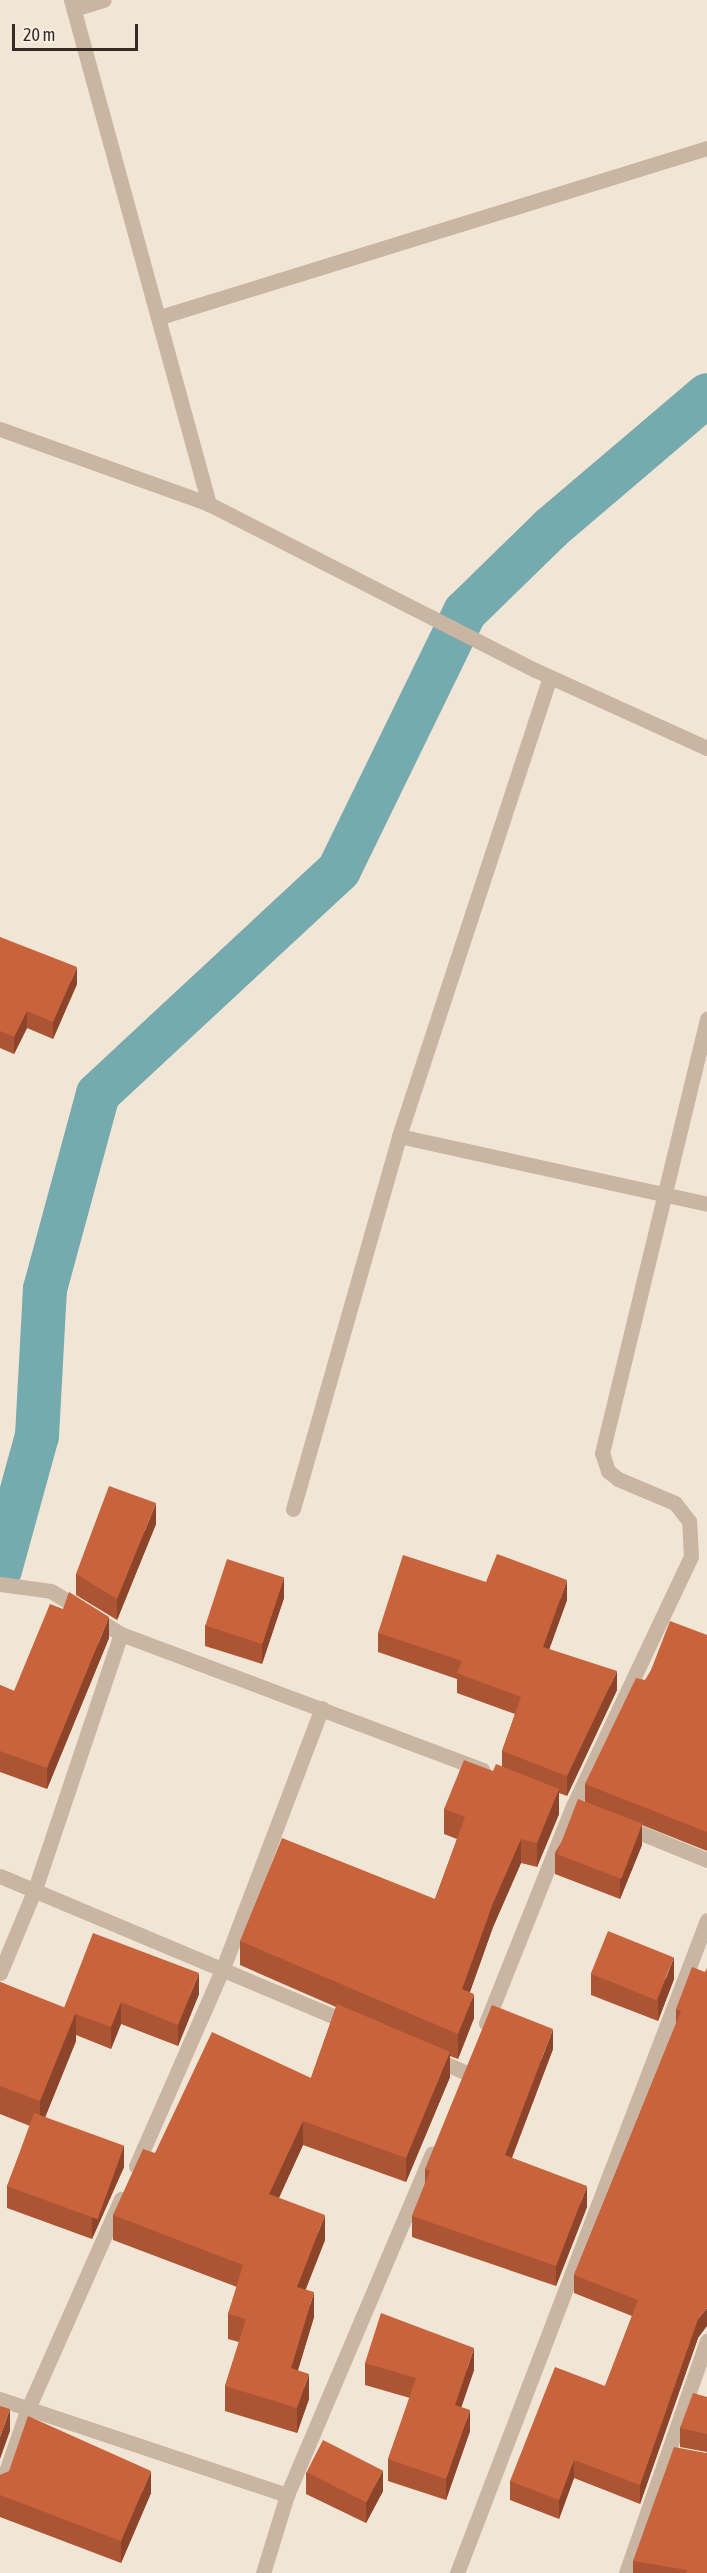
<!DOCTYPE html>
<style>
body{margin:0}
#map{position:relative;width:707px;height:2573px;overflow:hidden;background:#f1e5d6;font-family:"Asap Condensed",sans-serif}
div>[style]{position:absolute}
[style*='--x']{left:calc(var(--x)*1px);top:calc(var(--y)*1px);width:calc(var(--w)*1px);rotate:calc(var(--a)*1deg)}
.canal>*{height:44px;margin:-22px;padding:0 22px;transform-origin:22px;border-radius:22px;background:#75aaae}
.minor>*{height:15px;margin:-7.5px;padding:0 7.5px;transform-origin:7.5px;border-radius:7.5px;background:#c9b5a2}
.wall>*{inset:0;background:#ac5534}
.shaded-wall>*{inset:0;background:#8c452a}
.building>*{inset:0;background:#c8633c;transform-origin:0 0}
span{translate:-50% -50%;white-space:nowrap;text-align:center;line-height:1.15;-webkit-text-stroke:5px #f9efe2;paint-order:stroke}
.scale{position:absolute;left:12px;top:24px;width:126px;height:27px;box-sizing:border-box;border:3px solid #332a25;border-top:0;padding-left:8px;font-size:18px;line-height:21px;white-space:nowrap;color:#332a25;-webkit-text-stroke:4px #f9efe2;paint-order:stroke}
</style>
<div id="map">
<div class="canal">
<i style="--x:0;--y:1570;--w:139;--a:-74.6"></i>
<i style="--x:37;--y:1436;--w:147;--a:-86.9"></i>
<i style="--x:45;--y:1289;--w:202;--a:-74.8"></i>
<i style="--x:98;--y:1094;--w:329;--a:-42.9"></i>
<i style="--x:339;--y:870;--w:287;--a:-64"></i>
<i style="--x:465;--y:612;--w:120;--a:-44.3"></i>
<i style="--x:551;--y:528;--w:205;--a:-40.4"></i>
</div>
<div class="minor">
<i style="--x:71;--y:0;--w:523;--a:74.69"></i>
<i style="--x:74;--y:9;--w:31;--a:-17"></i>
<i style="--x:160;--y:317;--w:573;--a:-17.17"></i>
<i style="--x:0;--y:429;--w:222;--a:19.7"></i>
<i style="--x:209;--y:504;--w:366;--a:27"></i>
<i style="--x:535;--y:670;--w:189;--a:24.4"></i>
<i style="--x:399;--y:1136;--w:315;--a:12.4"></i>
<i style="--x:293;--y:1509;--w:388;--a:-74.1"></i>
<i style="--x:399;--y:1136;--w:483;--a:-71.8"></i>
<i style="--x:0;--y:1584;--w:51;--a:7.8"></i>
<i style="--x:51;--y:1591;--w:82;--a:31.6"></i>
<i style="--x:121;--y:1634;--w:386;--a:20.6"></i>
<i style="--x:624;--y:1826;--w:90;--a:22.3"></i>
<i style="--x:0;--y:1876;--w:380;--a:22.8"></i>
<i style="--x:0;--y:1973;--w:91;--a:-67.4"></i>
<i style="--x:35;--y:1889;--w:269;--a:-71.4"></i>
<i style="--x:486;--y:2023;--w:234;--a:-68.2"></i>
<i style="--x:573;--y:1806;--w:276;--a:-64.7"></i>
<i style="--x:691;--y:1556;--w:35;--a:-93"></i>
<i style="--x:689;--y:1521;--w:23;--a:-128"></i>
<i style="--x:675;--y:1503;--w:62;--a:-157.2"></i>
<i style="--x:618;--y:1479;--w:13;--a:-141"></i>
<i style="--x:608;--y:1471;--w:19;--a:-108"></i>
<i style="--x:602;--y:1453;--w:447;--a:-76.4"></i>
<i style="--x:433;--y:2058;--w:36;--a:24"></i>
<i style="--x:136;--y:2166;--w:216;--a:-66.3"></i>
<i style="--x:223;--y:1968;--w:278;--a:-69.2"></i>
<i style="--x:0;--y:2399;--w:303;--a:18.5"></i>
<i style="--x:0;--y:2489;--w:83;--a:-70.9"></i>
<i style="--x:27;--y:2411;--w:232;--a:-66.1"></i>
<i style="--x:263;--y:2573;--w:82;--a:-72.9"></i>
<i style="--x:287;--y:2495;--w:371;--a:-67"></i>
<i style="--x:457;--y:2573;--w:699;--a:-69.05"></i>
<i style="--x:626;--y:2573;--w:246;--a:-70.8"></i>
</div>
<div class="wall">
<i style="clip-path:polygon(0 937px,77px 984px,53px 1039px,27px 1028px,14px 1054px,0 1048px)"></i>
<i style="clip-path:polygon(156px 1524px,117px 1620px,76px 1595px,76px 1574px)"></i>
<i style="clip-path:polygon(486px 1582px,567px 1600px,549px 1649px,617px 1690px,567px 1796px,559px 1793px,559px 1814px,537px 1867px,521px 1863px,493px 1927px,470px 1992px,474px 2018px,458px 2059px,450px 2056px,450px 2077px,406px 2182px,303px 2145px,279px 2198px,325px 2240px,305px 2290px,314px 2317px,298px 2370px,309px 2399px,297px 2433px,225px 2411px,225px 2386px,239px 2342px,228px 2339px,228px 2314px,237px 2287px,113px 2240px,113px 2215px,155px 2153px,311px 2078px,336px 2007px,240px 1965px,240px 1941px,435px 1899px,457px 1839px,444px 1834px,444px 1809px,493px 1771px,502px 1767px,502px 1751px,515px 1714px,457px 1693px,457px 1679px,378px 1652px,378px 1633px)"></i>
<i style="clip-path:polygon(284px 1598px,262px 1664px,205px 1646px,205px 1625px)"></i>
<i style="clip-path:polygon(707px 1635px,707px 1851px,642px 1825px,642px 1845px,620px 1899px,555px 1874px,555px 1853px,585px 1802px,585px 1784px,645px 1680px)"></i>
<i style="clip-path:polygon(109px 1638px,47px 1789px,0 1772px,0 1685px,14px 1691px)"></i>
<i style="clip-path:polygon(705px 1972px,698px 2338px,640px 2504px,574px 2478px,559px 2519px,510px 2500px,510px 2481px,605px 2386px,632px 2316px,574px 2293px,574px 2275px,676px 2024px,676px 2009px)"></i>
<i style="clip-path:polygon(591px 1974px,674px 1979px,658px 2021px,591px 1995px)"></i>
<i style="clip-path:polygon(0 1982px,64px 2008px,199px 1994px,178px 2046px,121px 2024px,111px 2049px,76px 2035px,76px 2041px,45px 2117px,124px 2167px,92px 2239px,7px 2208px,7px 2186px,30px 2126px,0 2114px)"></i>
<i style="clip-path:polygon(553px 2049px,512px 2158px,587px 2207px,556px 2286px,412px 2237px,412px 2216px,425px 2184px,425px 2169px)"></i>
<i style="clip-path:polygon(365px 2363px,474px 2370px,461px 2407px,470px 2431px,446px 2500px,388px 2481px,388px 2459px,410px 2398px,365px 2385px)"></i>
<i style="clip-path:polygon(707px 2397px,707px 2452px,680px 2447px,680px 2428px)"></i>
<i style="clip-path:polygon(706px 2453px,707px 2573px,633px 2573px,633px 2561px)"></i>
<i style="clip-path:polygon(306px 2472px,383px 2491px,366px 2523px,306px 2494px)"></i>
<i style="clip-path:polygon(0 2475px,151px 2493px,121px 2563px,0 2517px)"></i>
</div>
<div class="shaded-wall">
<i style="clip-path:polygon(77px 967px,77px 984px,53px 1039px,53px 1022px)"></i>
<i style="clip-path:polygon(27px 1011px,27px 1028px,14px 1054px,14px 1037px)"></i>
<i style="clip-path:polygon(156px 1503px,156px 1524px,117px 1620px,117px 1599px)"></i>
<i style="clip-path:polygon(284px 1577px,284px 1598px,262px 1664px,262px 1643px)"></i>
<i style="clip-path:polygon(567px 1580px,567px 1600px,543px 1667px,543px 1647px)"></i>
<i style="clip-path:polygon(109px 1617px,109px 1638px,47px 1789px,47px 1768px)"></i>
<i style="clip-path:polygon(617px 1671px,617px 1690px,567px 1796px,567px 1776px)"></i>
<i style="clip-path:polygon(559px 1789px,559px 1814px,537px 1867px,537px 1843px)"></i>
<i style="clip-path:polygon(642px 1824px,642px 1845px,620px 1899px,620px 1878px)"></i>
<i style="clip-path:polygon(521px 1839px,521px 1863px,493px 1927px,462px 2014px,462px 1989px,493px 1903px)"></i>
<i style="clip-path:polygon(674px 1957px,674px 1979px,658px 2021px,658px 1999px)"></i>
<i style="clip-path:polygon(199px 1973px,199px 1994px,178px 2046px,178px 2025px)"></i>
<i style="clip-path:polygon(474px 1994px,474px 2018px,458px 2059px,458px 2034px)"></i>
<i style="clip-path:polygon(121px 2002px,121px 2024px,111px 2049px,111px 2027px)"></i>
<i style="clip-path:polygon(76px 2012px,76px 2041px,40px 2130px,40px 2101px)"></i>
<i style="clip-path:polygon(553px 2029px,553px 2049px,505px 2175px,505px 2155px)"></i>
<i style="clip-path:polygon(450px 2052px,450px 2077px,406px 2182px,406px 2158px)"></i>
<i style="clip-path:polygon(303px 2121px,303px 2145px,269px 2219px,269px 2194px)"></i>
<i style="clip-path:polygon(124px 2145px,124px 2167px,92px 2239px,92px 2218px)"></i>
<i style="clip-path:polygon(587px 2186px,587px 2207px,556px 2286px,556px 2266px)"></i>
<i style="clip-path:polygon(325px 2215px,325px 2240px,297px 2312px,297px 2287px)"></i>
<i style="clip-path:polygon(314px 2292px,314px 2317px,291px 2393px,291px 2368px)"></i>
<i style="clip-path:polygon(707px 2308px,707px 2326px,698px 2338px,640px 2504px,640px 2485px,698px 2319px)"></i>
<i style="clip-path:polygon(474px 2348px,474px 2370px,455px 2426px,455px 2405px)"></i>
<i style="clip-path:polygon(309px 2374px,309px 2399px,297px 2433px,297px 2408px)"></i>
<i style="clip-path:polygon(10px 2409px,10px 2431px,0 2459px,0 2437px)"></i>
<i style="clip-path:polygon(470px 2410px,470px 2431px,446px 2500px,446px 2479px)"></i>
<i style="clip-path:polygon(574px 2460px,574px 2478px,559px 2519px,559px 2500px)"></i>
<i style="clip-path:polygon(383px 2470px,383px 2491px,366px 2523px,366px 2502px)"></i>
<i style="clip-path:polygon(151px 2471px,151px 2493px,121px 2563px,121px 2541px)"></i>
</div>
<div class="building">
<i style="clip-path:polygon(0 937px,77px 967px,53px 1022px,27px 1011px,14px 1037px,0 1031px)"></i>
<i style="clip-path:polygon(109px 1486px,156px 1503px,117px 1599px,76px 1574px)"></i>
<i style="clip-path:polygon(497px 1554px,567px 1580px,543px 1647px,617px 1671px,567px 1776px,502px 1751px,521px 1697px,457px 1673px,462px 1661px,378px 1633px,403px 1555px,486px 1582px)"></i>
<i style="left:227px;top:1559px;width:60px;height:70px;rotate:18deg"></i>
<i style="clip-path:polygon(69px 1592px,109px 1617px,47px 1768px,0 1751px,0 1685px,14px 1691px,50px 1604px,63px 1609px)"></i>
<i style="clip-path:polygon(670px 1621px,707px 1635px,707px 1832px,585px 1784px,636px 1678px,645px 1680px,651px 1670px)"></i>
<i style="clip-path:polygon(464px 1760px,493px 1771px,496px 1764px,559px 1789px,537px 1843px,521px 1839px,493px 1903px,462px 1989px,474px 1994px,458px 2034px,240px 1941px,282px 1838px,435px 1899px,465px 1817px,444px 1809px)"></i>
<i style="left:578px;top:1799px;width:69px;height:59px;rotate:21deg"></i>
<i style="left:608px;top:1931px;width:71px;height:46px;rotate:22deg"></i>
<i style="clip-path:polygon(93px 1933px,199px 1973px,178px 2025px,121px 2002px,111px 2027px,75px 2014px,76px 2012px,64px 2008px)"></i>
<i style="clip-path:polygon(692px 1967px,705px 1972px,707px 1968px,707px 2308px,698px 2319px,640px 2485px,574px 2460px,559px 2500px,510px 2481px,555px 2367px,605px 2386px,638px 2300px,574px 2275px,681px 2011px,676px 2009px)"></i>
<i style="clip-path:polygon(0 1982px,76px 2012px,40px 2101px,0 2086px)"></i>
<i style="clip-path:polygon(337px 2004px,450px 2052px,406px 2158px,303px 2121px,269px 2194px,325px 2215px,297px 2287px,314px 2292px,291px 2368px,309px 2374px,297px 2408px,225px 2386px,246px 2319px,228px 2314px,243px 2265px,113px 2215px,143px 2149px,155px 2153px,212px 2032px,311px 2078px)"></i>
<i style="clip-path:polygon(492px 2005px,553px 2029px,505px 2155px,587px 2186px,556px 2266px,412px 2216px,430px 2171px,425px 2169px)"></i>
<i style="left:34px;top:2113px;width:96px;height:78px;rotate:20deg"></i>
<i style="clip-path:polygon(381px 2313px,474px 2348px,455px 2405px,470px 2410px,446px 2479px,388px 2459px,416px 2378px,365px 2363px)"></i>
<i style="clip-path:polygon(693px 2393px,707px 2397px,707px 2434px,680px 2428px)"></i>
<i style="clip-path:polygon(0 2406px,10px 2409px,0 2437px)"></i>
<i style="clip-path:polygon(28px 2416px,151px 2471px,121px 2541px,0 2495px,0 2475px,9px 2471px)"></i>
<i style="left:323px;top:2440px;width:67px;height:36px;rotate:27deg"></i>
<i style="clip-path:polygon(674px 2447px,706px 2453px,707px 2452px,707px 2573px,686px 2573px,687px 2570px,633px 2561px)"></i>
</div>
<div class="scale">20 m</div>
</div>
